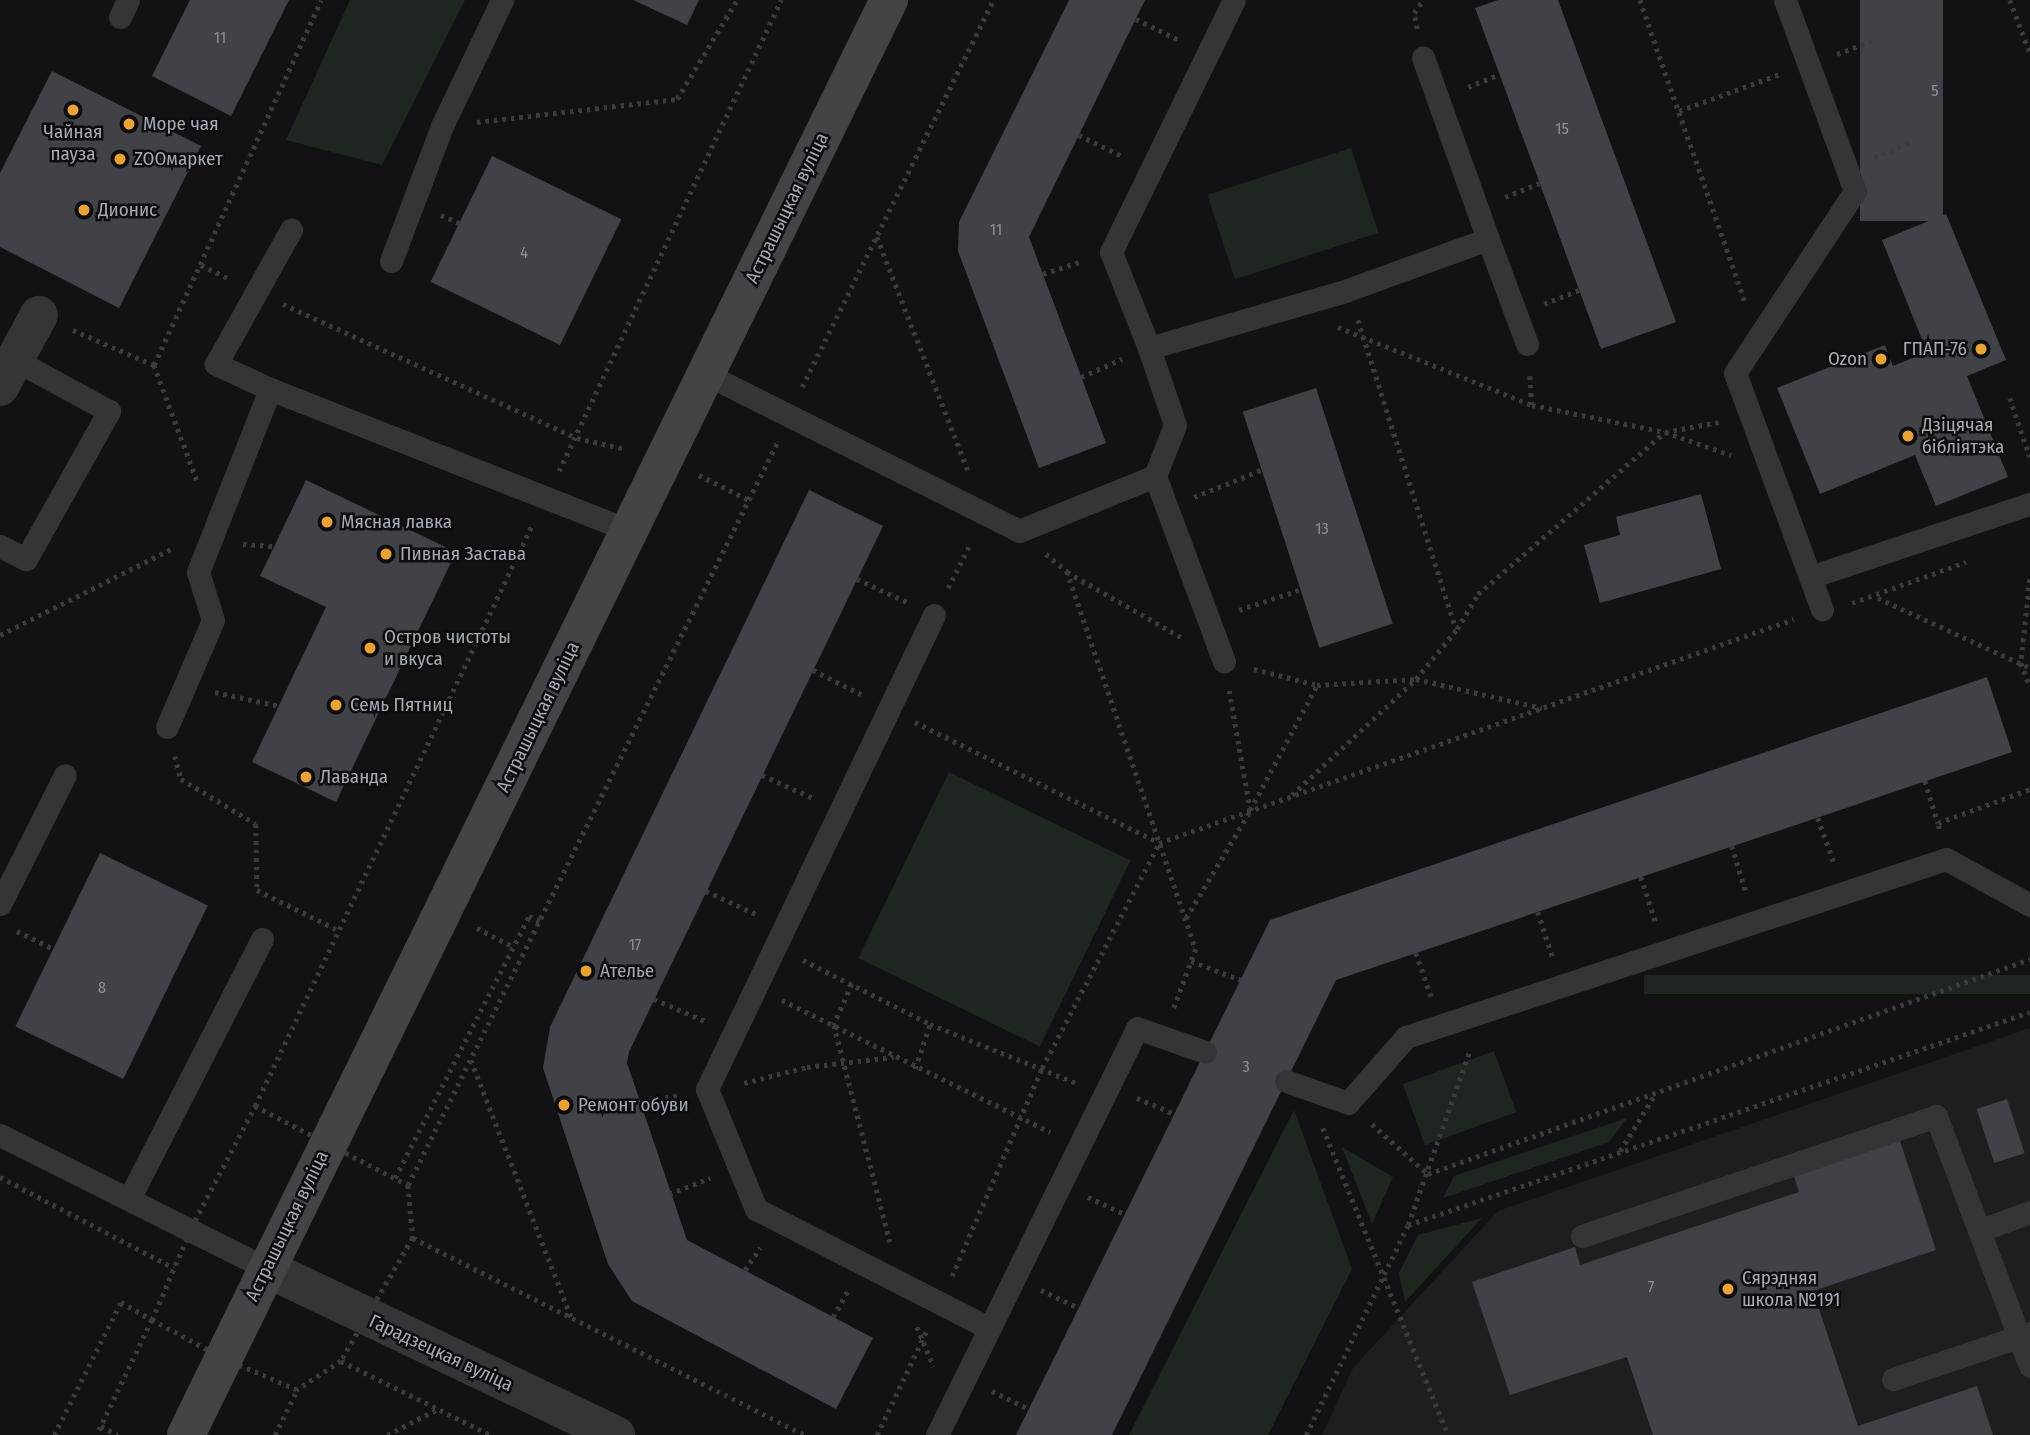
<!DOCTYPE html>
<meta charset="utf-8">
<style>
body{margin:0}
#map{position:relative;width:2030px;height:1435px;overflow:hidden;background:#121214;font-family:"Fira Sans Condensed",sans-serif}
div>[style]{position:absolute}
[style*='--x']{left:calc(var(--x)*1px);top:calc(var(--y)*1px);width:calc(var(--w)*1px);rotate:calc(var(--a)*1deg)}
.built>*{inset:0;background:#1e1e21}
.green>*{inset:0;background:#1f261f;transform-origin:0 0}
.building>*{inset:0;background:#414247;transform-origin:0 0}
.path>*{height:4.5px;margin-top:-2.25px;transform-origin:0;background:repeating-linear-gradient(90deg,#393b3f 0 3.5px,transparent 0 8.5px)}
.service>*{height:23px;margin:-11.5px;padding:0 11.5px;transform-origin:11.5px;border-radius:11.5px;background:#333538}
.minor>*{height:38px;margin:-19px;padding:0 19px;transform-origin:19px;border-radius:19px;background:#333538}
.tertiary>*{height:38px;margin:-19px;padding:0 19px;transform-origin:19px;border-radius:19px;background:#333538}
.secondary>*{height:38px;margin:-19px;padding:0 19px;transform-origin:19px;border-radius:19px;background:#424448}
.dots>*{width:19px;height:19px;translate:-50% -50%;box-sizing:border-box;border:4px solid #0d0d0f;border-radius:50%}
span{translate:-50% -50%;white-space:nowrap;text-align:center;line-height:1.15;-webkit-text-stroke:5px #0d0d0f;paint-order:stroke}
.number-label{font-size:16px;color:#8b9099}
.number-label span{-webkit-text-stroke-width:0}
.poi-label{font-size:19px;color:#a4aab4}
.left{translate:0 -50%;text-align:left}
.right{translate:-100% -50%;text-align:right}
.street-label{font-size:19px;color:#a4aab4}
</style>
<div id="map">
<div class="built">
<i style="clip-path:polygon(2030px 1028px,2030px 1435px,1322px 1435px,1353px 1368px,1498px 1211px)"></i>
</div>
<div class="green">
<i style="clip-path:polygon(350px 0,465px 0,382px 165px,286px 140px)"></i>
<i style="left:1351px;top:148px;width:89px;height:151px;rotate:72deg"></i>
<i style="left:949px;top:772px;width:202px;height:207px;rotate:26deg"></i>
<i style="left:2030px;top:975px;width:19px;height:386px;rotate:90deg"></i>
<i style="left:1494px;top:1051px;width:65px;height:97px;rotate:70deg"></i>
<i style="clip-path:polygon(1294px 1110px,1352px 1269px,1268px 1435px,1129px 1435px)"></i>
<i style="clip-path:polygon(1627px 1118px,1609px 1142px,1443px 1198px,1454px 1176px)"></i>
<i style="clip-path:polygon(1342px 1147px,1393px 1177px,1372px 1224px)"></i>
<i style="clip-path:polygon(1482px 1218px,1405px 1302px,1399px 1273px,1418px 1235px)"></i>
</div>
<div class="building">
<i style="clip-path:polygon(190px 0,289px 0,231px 116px,152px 76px)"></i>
<i style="clip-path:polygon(633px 0,699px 0,687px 25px)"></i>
<i style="clip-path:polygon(1069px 0,1145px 0,1029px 237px,1106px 443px,1039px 468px,958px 251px,959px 222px)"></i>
<i style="clip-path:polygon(1498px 0,1558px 0,1676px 322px,1601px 349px,1475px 8px)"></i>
<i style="left:1860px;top:0;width:83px;height:221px"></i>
<i style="clip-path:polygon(52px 71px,201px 146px,119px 308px,0 247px,0 173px)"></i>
<i style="left:492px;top:156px;width:144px;height:140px;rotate:26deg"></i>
<i style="clip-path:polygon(1946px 214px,2006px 360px,1967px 376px,2008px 477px,1936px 506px,1915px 455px,1820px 494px,1777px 388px,1885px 345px,1893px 366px,1927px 352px,1882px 240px)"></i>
<i style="left:1316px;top:388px;width:248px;height:77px;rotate:72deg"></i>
<i style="clip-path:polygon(306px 480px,456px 552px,336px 802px,252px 762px,326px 607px,260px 576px)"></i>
<i style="clip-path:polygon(809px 490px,883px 526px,629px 1052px,627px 1063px,687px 1240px,873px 1338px,836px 1409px,632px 1301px,608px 1264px,543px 1068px,550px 1027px)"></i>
<i style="clip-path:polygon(1701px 494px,1721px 569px,1600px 603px,1584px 545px,1620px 535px,1616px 517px)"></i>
<i style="clip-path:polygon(1987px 677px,2012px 752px,1336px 980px,1112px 1435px,1016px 1435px,1270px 920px)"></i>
<i style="left:100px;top:853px;width:120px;height:193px;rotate:26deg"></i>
<i style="left:2007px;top:1099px;width:57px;height:32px;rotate:72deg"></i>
<i style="clip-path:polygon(1898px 1135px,1936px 1250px,1813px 1291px,1858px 1426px,1977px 1386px,1993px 1435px,1653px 1435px,1627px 1357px,1510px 1395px,1472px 1282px,1575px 1247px,1580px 1265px,1799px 1192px,1792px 1170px)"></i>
</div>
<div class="path">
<i style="--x:1640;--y:0;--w:319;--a:70.8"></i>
<i style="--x:2010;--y:0;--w:57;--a:69.3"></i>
<i style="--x:1136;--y:19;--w:48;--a:26"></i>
<i style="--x:1417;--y:29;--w:16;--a:-101"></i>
<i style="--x:1414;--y:13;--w:16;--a:-55"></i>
<i style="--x:1837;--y:54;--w:40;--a:-20.2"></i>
<i style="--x:1468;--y:87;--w:35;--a:-22"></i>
<i style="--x:1679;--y:111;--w:108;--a:-20.1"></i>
<i style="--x:477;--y:122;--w:201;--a:-6.6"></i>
<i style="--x:677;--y:99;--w:116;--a:-58.8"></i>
<i style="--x:1079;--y:135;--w:48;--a:26"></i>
<i style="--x:1874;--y:157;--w:41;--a:-21.5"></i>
<i style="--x:1505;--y:197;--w:37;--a:-22"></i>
<i style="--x:441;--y:215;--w:20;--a:24"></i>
<i style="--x:877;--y:237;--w:250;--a:68.7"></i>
<i style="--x:201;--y:265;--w:30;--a:26"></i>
<i style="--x:1043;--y:274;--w:41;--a:-18.4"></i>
<i style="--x:283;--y:304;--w:323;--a:24.5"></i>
<i style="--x:577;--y:438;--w:49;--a:12.9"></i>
<i style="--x:1544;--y:304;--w:38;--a:-22"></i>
<i style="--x:1358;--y:320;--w:324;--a:72.4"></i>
<i style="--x:1338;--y:327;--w:209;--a:21.9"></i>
<i style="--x:1532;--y:405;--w:136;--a:11.5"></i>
<i style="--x:1665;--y:432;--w:70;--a:19.2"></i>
<i style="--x:73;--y:330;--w:88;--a:23.4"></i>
<i style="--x:154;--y:365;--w:401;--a:-65.4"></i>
<i style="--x:154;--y:365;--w:126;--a:69.6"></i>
<i style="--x:1530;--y:376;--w:29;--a:86"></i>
<i style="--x:1081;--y:377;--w:45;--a:-23.7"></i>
<i style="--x:802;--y:387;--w:432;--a:-63.7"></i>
<i style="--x:2010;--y:398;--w:62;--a:71.3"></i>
<i style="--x:559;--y:471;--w:521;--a:-64.76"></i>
<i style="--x:699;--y:475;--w:58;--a:26.6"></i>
<i style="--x:1194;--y:497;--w:72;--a:-21.9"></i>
<i style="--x:243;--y:544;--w:31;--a:4"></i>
<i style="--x:1046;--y:554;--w:27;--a:39"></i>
<i style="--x:1067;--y:571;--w:399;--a:71.2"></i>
<i style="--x:1196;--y:949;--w:63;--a:110.4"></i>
<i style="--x:1067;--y:572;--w:131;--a:29.7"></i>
<i style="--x:857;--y:579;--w:55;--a:24.7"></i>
<i style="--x:2030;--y:579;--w:84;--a:96.1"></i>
<i style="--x:2021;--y:663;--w:25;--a:69"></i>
<i style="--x:948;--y:588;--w:51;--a:-63.4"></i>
<i style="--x:1878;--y:598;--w:167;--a:24.7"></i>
<i style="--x:1852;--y:603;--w:121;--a:-19.8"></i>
<i style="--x:1239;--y:610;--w:66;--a:-18.4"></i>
<i style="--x:0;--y:635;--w:191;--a:-26.7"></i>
<i style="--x:1254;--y:669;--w:65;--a:14.3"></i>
<i style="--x:1317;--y:685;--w:99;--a:-3.5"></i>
<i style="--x:1416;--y:679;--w:65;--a:-50.6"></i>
<i style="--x:1457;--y:629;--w:41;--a:-59"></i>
<i style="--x:1478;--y:594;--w:247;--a:-40.9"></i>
<i style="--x:1665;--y:432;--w:55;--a:-10.5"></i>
<i style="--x:813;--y:670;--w:54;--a:26.6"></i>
<i style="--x:215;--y:692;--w:66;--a:12.3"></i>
<i style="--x:915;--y:722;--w:271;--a:26.3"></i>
<i style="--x:175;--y:756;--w:24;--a:75"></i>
<i style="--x:181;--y:779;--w:87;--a:31"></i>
<i style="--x:256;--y:824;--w:66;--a:89.1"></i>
<i style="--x:257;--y:890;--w:88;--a:26.3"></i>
<i style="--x:762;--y:775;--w:56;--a:24.3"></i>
<i style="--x:1925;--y:781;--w:44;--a:72.8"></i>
<i style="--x:1292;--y:795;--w:170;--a:-43.1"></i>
<i style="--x:1416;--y:679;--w:129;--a:13"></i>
<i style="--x:1250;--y:810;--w:142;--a:-61.8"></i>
<i style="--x:1818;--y:818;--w:48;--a:70.4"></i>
<i style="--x:1939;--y:829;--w:6;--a:-99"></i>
<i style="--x:1938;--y:823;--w:98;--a:-20.3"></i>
<i style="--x:1732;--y:846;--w:48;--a:73.1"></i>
<i style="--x:1641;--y:877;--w:48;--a:71.9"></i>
<i style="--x:706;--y:891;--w:55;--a:24.7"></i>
<i style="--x:1538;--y:912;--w:48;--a:71.9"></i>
<i style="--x:1186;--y:918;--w:125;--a:-59.1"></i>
<i style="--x:1250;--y:811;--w:122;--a:-99.9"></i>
<i style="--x:477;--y:928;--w:42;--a:27.2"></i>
<i style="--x:17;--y:931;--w:41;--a:25.9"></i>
<i style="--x:1416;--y:953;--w:46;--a:70.8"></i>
<i style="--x:803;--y:960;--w:142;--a:26.7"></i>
<i style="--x:930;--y:1024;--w:157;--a:22"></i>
<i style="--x:1191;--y:961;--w:53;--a:20.8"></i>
<i style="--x:852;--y:984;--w:45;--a:113.7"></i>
<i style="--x:834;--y:1025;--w:224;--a:75.5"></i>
<i style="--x:654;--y:999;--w:56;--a:23.3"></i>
<i style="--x:782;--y:1000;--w:299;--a:26.2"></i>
<i style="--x:471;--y:1060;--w:276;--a:68.7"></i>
<i style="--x:915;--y:1069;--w:47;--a:-71.6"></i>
<i style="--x:744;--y:1083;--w:65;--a:-14.3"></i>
<i style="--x:807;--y:1067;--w:87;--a:-6.6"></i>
<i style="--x:1137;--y:1098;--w:41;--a:22.8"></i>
<i style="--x:640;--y:1103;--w:38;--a:-12"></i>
<i style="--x:255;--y:1106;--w:644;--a:-64.51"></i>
<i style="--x:255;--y:1106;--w:172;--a:27.3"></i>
<i style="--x:408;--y:1185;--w:53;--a:84.6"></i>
<i style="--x:413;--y:1238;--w:143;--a:120.3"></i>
<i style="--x:341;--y:1361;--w:53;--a:146.6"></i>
<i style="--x:297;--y:1390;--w:82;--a:-156.9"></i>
<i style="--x:222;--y:1358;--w:80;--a:-151.5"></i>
<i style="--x:152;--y:1320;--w:100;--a:-67"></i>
<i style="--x:191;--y:1228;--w:138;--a:-62.3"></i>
<i style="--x:1372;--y:1124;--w:75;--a:41.8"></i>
<i style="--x:1428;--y:1174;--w:639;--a:-19.65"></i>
<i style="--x:1323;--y:1128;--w:331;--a:67.8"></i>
<i style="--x:1620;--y:1151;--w:68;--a:-58.2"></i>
<i style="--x:0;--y:1177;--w:196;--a:27.6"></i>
<i style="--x:395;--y:1178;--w:294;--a:-62.9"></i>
<i style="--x:529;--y:916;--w:12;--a:24"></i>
<i style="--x:408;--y:1185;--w:829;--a:-63.56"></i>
<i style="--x:669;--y:1194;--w:44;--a:-21.3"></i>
<i style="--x:1088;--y:1197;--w:41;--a:24.7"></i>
<i style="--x:1408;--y:1225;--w:657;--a:-18.9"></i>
<i style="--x:413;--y:1238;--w:439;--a:26.7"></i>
<i style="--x:745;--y:1270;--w:27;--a:-56"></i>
<i style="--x:952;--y:1276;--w:227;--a:-66.6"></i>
<i style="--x:1042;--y:1068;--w:254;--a:-62.5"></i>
<i style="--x:1159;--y:843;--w:673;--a:-19.43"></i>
<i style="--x:1041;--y:1290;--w:42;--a:25.3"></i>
<i style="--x:833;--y:1317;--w:31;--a:-61"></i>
<i style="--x:917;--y:1327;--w:43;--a:67"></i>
<i style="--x:341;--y:1361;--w:167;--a:26.3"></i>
<i style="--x:992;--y:1391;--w:41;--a:25.9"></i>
<i style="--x:101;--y:1426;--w:19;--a:28"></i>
<i style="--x:54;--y:1435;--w:149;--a:-63.3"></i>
<i style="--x:121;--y:1302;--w:36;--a:30"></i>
<i style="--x:152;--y:1320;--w:127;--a:115.6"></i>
<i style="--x:275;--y:1435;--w:50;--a:-63.9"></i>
<i style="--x:387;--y:1435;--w:57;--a:-27"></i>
<i style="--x:877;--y:1435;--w:114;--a:-64.6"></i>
<i style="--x:1306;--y:1435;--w:233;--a:-64.1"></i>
<i style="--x:1408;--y:1225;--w:186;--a:-70.5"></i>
</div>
<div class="service">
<i style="--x:1785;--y:0;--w:203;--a:69.9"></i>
<i style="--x:1855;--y:191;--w:218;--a:123.4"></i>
<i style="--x:1735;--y:373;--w:252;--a:69.8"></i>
<i style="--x:120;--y:17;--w:19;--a:-65"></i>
<i style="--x:1488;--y:239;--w:112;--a:69.6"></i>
<i style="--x:391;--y:261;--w:144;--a:-69.3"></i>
<i style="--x:442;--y:126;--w:140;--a:-64.5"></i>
<i style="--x:1149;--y:348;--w:103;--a:-111.6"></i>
<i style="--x:1111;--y:252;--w:280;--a:-64"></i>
<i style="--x:706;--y:374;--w:350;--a:26.6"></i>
<i style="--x:1019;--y:531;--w:147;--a:-22"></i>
<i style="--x:1155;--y:476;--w:198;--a:69.6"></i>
<i style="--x:270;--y:389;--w:60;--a:-155.2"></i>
<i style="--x:216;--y:364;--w:154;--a:-60.8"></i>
<i style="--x:1155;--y:476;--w:55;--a:-68.6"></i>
<i style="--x:1175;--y:425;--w:81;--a:-108.7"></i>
<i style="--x:1149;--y:348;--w:204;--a:-16.2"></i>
<i style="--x:1345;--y:291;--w:152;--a:-20"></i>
<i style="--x:1488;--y:239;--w:193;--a:-109.7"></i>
<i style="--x:0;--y:546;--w:29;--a:27"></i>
<i style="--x:26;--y:559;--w:170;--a:-60.7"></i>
<i style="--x:109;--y:411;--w:107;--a:-151.5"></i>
<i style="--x:1813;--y:576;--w:229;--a:-18.4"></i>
<i style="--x:934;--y:615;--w:526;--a:115.59"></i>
<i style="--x:707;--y:1089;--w:130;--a:67.8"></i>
<i style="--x:756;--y:1209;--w:262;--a:27.1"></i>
<i style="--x:167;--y:727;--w:116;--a:-66.7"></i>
<i style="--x:213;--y:620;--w:50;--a:-107.4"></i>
<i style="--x:198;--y:572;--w:197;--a:-68.5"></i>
<i style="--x:270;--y:389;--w:387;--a:21.5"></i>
<i style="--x:0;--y:904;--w:144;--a:-63.3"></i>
<i style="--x:1286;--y:1081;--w:66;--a:19.5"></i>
<i style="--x:1348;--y:1103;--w:88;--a:-48.7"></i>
<i style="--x:1406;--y:1037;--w:569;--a:-18.24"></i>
<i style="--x:1946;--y:859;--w:96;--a:28.7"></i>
<i style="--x:0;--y:1135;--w:297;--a:26.6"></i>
<i style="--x:129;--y:1199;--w:292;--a:-62.9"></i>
<i style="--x:1981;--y:1230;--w:52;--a:-20.2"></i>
<i style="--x:1582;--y:1236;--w:374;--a:-18.7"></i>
<i style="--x:1936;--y:1116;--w:267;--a:69.4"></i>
<i style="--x:1893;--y:1379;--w:145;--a:-18.6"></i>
<i style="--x:937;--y:1435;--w:453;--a:-63.8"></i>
<i style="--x:1137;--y:1028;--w:72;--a:19.4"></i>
</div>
<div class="minor">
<i style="--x:0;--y:387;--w:82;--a:-61.6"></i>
</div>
<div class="tertiary">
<i style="--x:266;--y:1268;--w:388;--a:25.5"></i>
</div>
<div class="secondary">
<i style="--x:186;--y:1435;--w:1598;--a:-63.9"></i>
</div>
<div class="dots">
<i style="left:73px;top:110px;background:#e8a236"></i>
<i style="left:129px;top:124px;background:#e8a236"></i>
<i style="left:120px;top:159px;background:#e8a236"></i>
<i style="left:84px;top:210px;background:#e8a236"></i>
<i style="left:1981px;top:349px;background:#e8a236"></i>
<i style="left:1881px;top:359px;background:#e8a236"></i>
<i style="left:1908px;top:436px;background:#e8a236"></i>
<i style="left:327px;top:522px;background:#e8a236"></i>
<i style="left:386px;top:554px;background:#e8a236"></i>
<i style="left:370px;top:648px;background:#e8a236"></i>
<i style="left:336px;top:705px;background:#e8a236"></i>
<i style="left:306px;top:777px;background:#e8a236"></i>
<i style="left:586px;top:971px;background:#e8a236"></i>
<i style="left:564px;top:1105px;background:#e8a236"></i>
<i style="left:1728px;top:1289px;background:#e8a236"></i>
</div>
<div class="number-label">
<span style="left:220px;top:38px">11</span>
<span style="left:1935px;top:91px">5</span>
<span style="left:1562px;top:129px">15</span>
<span style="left:996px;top:230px">11</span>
<span style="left:524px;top:253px">4</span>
<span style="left:1322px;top:529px">13</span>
<span style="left:635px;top:945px">17</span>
<span style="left:102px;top:988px">8</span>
<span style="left:1246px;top:1067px">3</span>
<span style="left:1651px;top:1287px">7</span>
</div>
<div class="poi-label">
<span class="left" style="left:143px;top:124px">Море чая</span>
<span style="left:73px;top:143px">Чайная<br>пауза</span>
<span class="left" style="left:134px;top:159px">ZOOмаркет</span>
<span class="left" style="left:98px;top:210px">Дионис</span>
<span class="right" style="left:1967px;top:349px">ГПАП-76</span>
<span class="right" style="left:1867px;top:359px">Ozon</span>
<span class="left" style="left:1922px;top:436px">Дзіцячая<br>бібліятэка</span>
<span class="left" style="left:341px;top:522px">Мясная лавка</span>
<span class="left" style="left:400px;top:554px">Пивная Застава</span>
<span class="left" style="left:384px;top:648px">Остров чистоты<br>и вкуса</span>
<span class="left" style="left:350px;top:705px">Семь Пятниц</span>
<span class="left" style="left:320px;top:777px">Лаванда</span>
<span class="left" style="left:600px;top:971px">Ателье</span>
<span class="left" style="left:578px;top:1105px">Ремонт обуви</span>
<span class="left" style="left:1742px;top:1289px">Сярэдняя<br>школа №191</span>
</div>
<div class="street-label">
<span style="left:787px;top:208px;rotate:-64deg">Астрашыцкая вуліца</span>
<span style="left:538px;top:717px;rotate:-64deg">Астрашыцкая вуліца</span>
<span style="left:287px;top:1226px;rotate:-64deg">Астрашыцкая вуліца</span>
<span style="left:441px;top:1353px;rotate:25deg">Гарадзецкая вуліца</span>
</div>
</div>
